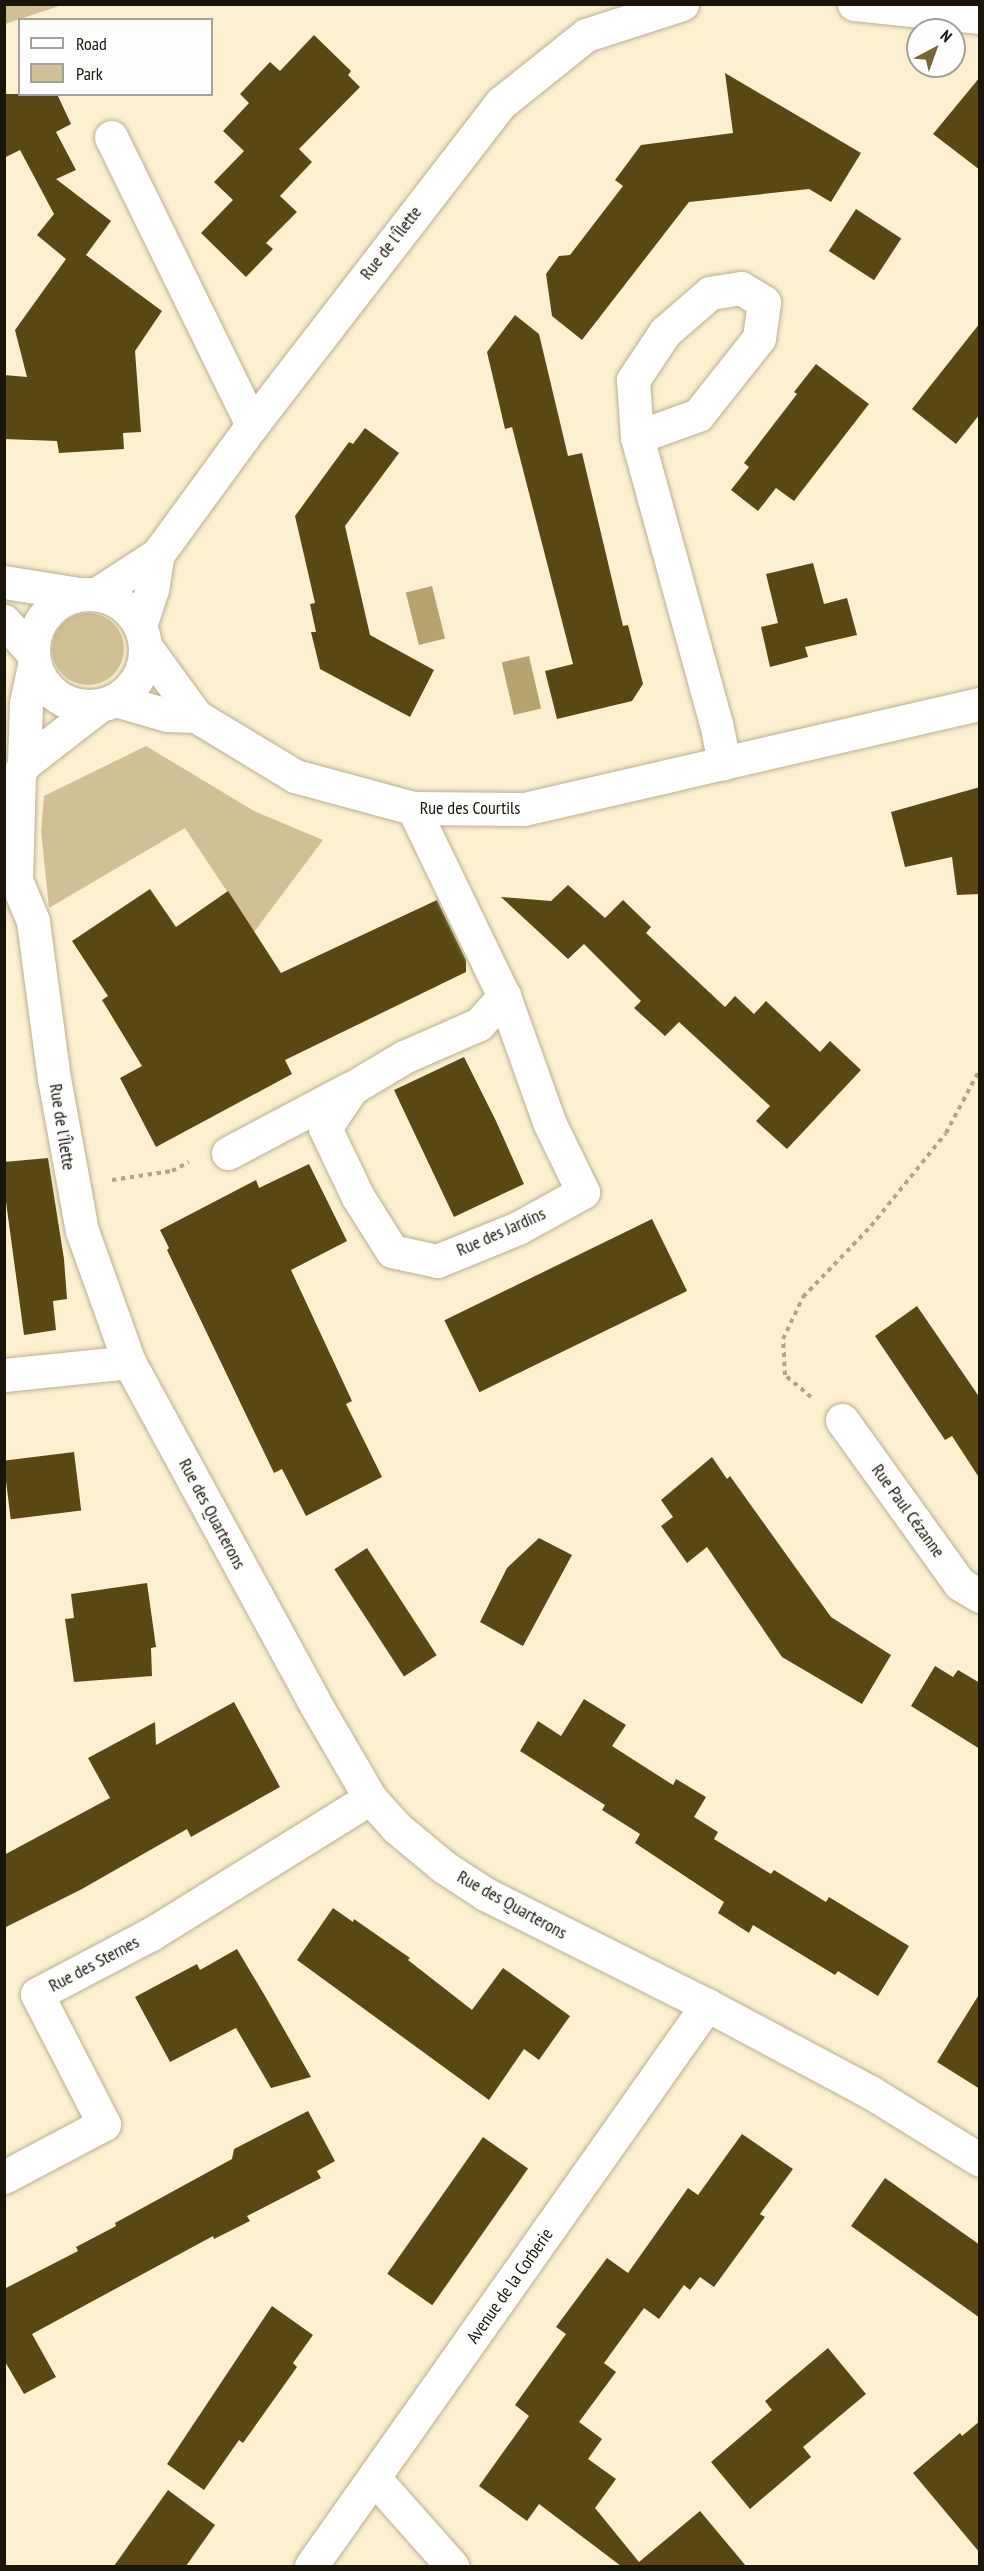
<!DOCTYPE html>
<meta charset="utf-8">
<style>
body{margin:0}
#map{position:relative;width:984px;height:2571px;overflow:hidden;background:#fcf0d0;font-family:"PT Sans Narrow",sans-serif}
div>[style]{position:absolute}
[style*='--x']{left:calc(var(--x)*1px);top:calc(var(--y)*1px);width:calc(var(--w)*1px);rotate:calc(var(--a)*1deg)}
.green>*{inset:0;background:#d1c095}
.round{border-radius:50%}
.water>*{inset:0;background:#b6a36f;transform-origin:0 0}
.building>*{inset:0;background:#5a4814;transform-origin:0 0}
.path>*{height:4px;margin-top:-2px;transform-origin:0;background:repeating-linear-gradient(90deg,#aea58b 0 4.5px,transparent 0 9px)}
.roads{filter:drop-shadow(0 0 2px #baaf90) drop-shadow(0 0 2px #baaf90)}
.street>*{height:33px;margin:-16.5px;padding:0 16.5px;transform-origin:16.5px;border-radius:16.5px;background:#fff}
.street>.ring{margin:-16.5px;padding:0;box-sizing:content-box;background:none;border:33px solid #fff;border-radius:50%}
span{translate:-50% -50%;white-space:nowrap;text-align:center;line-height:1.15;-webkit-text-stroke:6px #fefefe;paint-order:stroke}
.street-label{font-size:18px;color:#191509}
.frame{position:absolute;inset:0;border:6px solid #191509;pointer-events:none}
.legend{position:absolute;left:18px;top:18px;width:195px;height:78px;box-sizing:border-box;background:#fefefe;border:2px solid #a2a19c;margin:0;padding:8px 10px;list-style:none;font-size:18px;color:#191509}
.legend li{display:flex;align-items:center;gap:12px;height:30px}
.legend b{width:30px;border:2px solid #a2a19c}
.north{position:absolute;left:906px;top:18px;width:60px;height:60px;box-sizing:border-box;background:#fefefe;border:2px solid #a2a19c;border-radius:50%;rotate:41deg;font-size:16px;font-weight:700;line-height:24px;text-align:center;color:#191509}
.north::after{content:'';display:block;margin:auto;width:21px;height:27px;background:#786634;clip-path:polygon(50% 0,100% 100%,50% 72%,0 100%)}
</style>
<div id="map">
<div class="green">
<i style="clip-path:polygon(5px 4px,62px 4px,62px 5px,5px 24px)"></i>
<i class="round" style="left:52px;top:613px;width:72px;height:72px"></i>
<i style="clip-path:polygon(146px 746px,254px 811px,323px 840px,254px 932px,185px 828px,49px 908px,41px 831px,44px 796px)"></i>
</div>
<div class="water">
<i style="left:432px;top:586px;width:54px;height:27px;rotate:76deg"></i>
<i style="left:529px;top:656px;width:54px;height:28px;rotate:77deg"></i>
</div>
<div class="building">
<i style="clip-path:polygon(314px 35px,351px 71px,348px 75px,360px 87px,299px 149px,312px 162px,280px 196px,297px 212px,266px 243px,273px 249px,246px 277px,201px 233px,233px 200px,214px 182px,244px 151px,223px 131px,249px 103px,240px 94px,270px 62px,280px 71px)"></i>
<i style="clip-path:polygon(725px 73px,861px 153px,831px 202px,809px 189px,689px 202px,582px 340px,552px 316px,546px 274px,559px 256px,570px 255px,623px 186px,615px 180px,641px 145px,733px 133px)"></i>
<i style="clip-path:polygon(980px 77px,980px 170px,933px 134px)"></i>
<i style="clip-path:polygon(4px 94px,57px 94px,71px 124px,56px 132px,76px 170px,56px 179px,111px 221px,86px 255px,162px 311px,135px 351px,141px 432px,123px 433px,124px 449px,59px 453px,57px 441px,4px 439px,4px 375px,27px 377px,15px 330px,66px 259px,37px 235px,54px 214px,20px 150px,4px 158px)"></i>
<i style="left:856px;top:209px;width:54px;height:50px;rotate:33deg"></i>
<i style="clip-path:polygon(515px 315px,539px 334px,568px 456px,582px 453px,623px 626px,628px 625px,643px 684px,632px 701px,557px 719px,545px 671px,573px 664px,512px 427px,505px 429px,487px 352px)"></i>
<i style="clip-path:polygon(980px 323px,980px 414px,956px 444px,912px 409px)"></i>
<i style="clip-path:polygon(816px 364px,869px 404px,794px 501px,776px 488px,758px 511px,731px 490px,749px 467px,744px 463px,797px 394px,794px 392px)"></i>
<i style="clip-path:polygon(365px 428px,399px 453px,345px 526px,370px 635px,434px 670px,410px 717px,320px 669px,311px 632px,316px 632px,310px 604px,315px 603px,295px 516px,349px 442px,353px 444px)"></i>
<i style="clip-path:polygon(813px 563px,824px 604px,847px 598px,857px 635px,805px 647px,808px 657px,770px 667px,761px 627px,778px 623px,766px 574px)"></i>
<i style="clip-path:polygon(980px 787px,980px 894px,957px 895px,952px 857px,905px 867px,891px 812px)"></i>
<i style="clip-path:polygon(568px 885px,605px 918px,623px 900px,651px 927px,646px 933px,725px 1007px,735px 996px,754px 1014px,766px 1001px,820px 1052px,830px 1041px,861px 1070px,787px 1149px,756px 1121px,770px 1106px,679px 1022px,665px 1036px,634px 1008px,641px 1001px,584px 944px,568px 959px,501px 897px,551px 901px)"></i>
<i style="clip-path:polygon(150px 889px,176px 927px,228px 891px,281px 973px,437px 900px,466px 960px,466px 972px,285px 1060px,292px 1074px,156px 1147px,120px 1078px,142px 1066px,102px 1000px,108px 996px,72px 941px)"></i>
<i style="clip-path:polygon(464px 1057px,496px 1121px,524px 1184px,454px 1217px,394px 1090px)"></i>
<i style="clip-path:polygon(48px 1158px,64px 1259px,67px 1299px,53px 1301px,56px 1330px,24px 1335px,4px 1187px,4px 1162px)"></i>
<i style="clip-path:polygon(309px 1164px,347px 1241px,291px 1270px,352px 1401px,346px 1404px,382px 1477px,306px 1516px,282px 1469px,274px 1473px,167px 1250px,169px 1248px,160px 1230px,256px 1180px,259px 1188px)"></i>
<i style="left:652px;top:1219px;width:80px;height:231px;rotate:64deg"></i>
<i style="clip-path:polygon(917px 1306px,980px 1398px,980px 1479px,952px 1436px,945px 1440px,875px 1336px)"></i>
<i style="left:74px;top:1452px;width:59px;height:71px;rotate:83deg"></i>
<i style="clip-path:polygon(712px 1457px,727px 1479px,730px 1476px,831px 1617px,891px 1655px,862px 1704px,782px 1657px,707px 1547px,687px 1563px,661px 1526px,673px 1517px,661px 1500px)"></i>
<i style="clip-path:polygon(539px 1538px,572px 1555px,523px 1646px,480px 1622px,507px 1568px)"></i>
<i style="left:367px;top:1548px;width:128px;height:39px;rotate:57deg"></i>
<i style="clip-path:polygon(147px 1583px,156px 1647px,151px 1648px,152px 1676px,74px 1682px,65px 1619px,74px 1618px,71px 1594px)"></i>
<i style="clip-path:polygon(935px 1666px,953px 1677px,958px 1670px,980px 1683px,980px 1749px,911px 1706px)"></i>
<i style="clip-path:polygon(584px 1699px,626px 1725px,612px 1746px,673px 1785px,676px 1779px,706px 1797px,694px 1817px,718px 1832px,714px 1839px,771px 1874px,774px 1870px,826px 1902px,829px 1897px,909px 1946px,878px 1996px,838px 1971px,835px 1975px,753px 1925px,749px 1933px,718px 1913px,724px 1902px,635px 1843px,640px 1834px,602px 1810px,605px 1805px,520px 1751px,538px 1721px,561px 1736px)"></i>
<i style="clip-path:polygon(234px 1702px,280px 1787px,191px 1837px,187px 1829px,82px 1889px,4px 1928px,4px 1855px,110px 1798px,88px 1758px,155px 1722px,156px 1745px)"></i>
<i style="clip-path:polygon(333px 1908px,353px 1922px,354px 1919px,410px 1958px,408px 1960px,472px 2010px,503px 1968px,570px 2016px,539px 2060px,524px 2049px,489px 2100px,297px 1960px)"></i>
<i style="clip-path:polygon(237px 1949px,265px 1996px,311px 2077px,271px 2088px,236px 2028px,170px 2062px,135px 1997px,197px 1964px,200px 1970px)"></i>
<i style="clip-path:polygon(980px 1993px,980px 2089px,937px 2062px)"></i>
<i style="clip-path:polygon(308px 2111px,335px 2161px,317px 2171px,321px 2178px,247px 2216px,250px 2221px,214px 2239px,213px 2236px,32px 2334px,56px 2377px,24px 2394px,4px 2360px,4px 2285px,6px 2288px,78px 2251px,76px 2247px,116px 2226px,115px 2223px,232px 2159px,234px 2149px)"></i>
<i style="clip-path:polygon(742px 2134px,793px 2169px,760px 2214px,765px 2217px,714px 2287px,700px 2277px,690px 2290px,684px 2285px,659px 2319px,644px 2308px,604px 2363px,616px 2372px,579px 2422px,602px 2439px,588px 2459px,616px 2479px,595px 2508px,639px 2562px,700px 2511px,746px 2566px,621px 2566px,539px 2504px,527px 2521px,479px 2486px,529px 2416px,515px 2405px,566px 2334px,556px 2327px,607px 2258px,628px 2273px,688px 2188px,698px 2195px)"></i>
<i style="left:483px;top:2137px;width:55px;height:167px;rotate:35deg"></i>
<i style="clip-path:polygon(885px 2178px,980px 2245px,980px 2318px,851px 2226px)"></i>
<i style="clip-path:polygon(272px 2306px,313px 2335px,293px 2363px,297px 2367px,243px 2443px,239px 2440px,204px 2490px,167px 2464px)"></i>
<i style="clip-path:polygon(828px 2348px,866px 2394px,803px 2447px,811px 2457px,750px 2509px,711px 2462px,772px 2410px,765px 2401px)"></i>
<i style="clip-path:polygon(980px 2421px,980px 2553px,913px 2473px,960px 2433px,962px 2436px)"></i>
<i style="clip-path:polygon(168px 2490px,215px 2525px,186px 2566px,114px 2566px)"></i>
</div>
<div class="path">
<i style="--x:112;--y:1180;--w:61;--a:-8.5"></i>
<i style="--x:172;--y:1171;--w:19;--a:-28"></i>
<i style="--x:811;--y:1397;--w:34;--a:-140"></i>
<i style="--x:785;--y:1375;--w:36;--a:-93"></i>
<i style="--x:783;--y:1339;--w:47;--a:-64.5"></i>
<i style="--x:803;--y:1297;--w:98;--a:-46.2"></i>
<i style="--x:871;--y:1226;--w:119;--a:-51.1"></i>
<i style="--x:946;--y:1133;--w:72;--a:-62"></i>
</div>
<div class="roads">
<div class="street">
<i style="--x:854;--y:4;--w:127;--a:5.9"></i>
<i style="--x:111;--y:137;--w:321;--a:63.9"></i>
<i style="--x:637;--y:437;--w:65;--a:-19.8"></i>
<i style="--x:698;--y:415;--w:98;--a:-51.6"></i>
<i style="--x:759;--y:338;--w:36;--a:-82"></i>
<i style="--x:764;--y:302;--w:27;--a:-149"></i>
<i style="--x:741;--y:288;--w:31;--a:171"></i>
<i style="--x:710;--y:293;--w:60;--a:139.1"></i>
<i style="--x:665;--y:332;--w:58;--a:123.7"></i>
<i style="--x:633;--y:380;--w:57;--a:86"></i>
<i style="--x:637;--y:437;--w:297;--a:74.6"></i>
<i style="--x:716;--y:723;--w:41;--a:78.7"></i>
<i style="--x:4;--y:582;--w:76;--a:9.1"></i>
<i style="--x:98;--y:593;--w:72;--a:-33"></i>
<i style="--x:158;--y:554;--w:160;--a:-53.9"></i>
<i style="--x:252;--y:425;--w:407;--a:-52.3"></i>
<i style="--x:501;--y:103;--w:109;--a:-38.7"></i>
<i style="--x:586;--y:35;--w:101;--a:-17.9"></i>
<i class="ring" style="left:33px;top:594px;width:79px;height:79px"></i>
<i style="--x:4;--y:621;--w:43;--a:47.8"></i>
<i style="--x:140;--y:626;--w:38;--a:-72"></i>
<i style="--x:152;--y:590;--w:36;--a:-81"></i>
<i style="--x:145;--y:646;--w:87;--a:53.9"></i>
<i style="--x:196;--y:716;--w:116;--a:31.2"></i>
<i style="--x:295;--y:776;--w:122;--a:15.2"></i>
<i style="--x:413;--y:808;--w:111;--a:0.5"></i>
<i style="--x:524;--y:809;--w:468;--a:-13"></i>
<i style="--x:115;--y:700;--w:54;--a:16.1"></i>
<i style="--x:167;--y:715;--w:29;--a:2"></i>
<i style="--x:24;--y:764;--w:96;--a:-37.8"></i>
<i style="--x:413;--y:808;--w:209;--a:64.2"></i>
<i style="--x:504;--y:996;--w:134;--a:70.3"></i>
<i style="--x:549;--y:1122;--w:78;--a:64.1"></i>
<i style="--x:583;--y:1192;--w:74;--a:151"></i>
<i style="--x:518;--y:1228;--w:87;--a:157.8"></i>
<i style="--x:437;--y:1261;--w:46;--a:-167.5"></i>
<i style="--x:392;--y:1251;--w:64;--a:-122.2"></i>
<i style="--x:358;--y:1197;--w:76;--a:-115.6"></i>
<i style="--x:325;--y:1128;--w:48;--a:-56"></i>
<i style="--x:352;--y:1088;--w:61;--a:-30.8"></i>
<i style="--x:404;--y:1057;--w:82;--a:-23.7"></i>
<i style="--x:479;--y:1024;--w:38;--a:-48"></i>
<i style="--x:228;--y:1153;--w:137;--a:-27.9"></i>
<i style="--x:129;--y:1362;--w:385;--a:61.4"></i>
<i style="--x:313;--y:1700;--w:113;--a:59.8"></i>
<i style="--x:370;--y:1798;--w:40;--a:48"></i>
<i style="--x:397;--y:1828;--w:61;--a:39.7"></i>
<i style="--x:444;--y:1867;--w:51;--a:33.1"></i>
<i style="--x:487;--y:1895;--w:246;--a:26.6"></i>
<i style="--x:707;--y:2005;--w:185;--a:28.1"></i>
<i style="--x:870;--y:2092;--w:129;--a:31.7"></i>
<i style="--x:4;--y:1375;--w:126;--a:-5.9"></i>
<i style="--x:129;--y:1362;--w:139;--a:-109.7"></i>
<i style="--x:82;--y:1231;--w:155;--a:-100.4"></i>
<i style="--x:54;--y:1079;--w:159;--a:-97.6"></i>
<i style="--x:33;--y:921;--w:44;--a:-112.5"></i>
<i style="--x:16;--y:880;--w:106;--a:-88.4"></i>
<i style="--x:19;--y:774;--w:11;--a:-63"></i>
<i style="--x:24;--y:764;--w:61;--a:-88.1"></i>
<i style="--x:26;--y:703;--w:40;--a:-78"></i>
<i style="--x:842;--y:1420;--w:202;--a:54.3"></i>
<i style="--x:960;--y:1584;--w:23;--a:31"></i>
<i style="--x:4;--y:2177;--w:113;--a:-27.9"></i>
<i style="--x:104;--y:2124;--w:146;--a:-117.3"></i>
<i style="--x:37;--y:1994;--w:129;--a:-27.8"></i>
<i style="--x:151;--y:1934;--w:258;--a:-31.8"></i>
<i style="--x:374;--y:2478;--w:118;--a:48.4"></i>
<i style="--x:311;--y:2566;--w:687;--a:-54.78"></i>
</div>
</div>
<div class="street-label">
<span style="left:391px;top:243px;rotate:-52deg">Rue de l'Îlette</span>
<span style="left:470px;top:808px">Rue des Courtils</span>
<span style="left:62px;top:1127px;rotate:81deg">Rue de l'Îlette</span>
<span style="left:501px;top:1232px;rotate:-24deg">Rue des Jardins</span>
<span style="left:908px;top:1511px;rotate:54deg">Rue Paul Cézanne</span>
<span style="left:212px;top:1514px;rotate:62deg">Rue des Quarterons</span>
<span style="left:512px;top:1905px;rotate:29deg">Rue des Quarterons</span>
<span style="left:94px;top:1964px;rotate:-28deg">Rue des Sternes</span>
<span style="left:510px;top:2286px;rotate:-55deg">Avenue de la Corberie</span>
</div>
<div class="frame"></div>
<ul class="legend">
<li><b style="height:8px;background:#fff"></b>Road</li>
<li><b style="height:16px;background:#d1c095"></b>Park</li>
</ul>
<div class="north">N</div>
</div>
